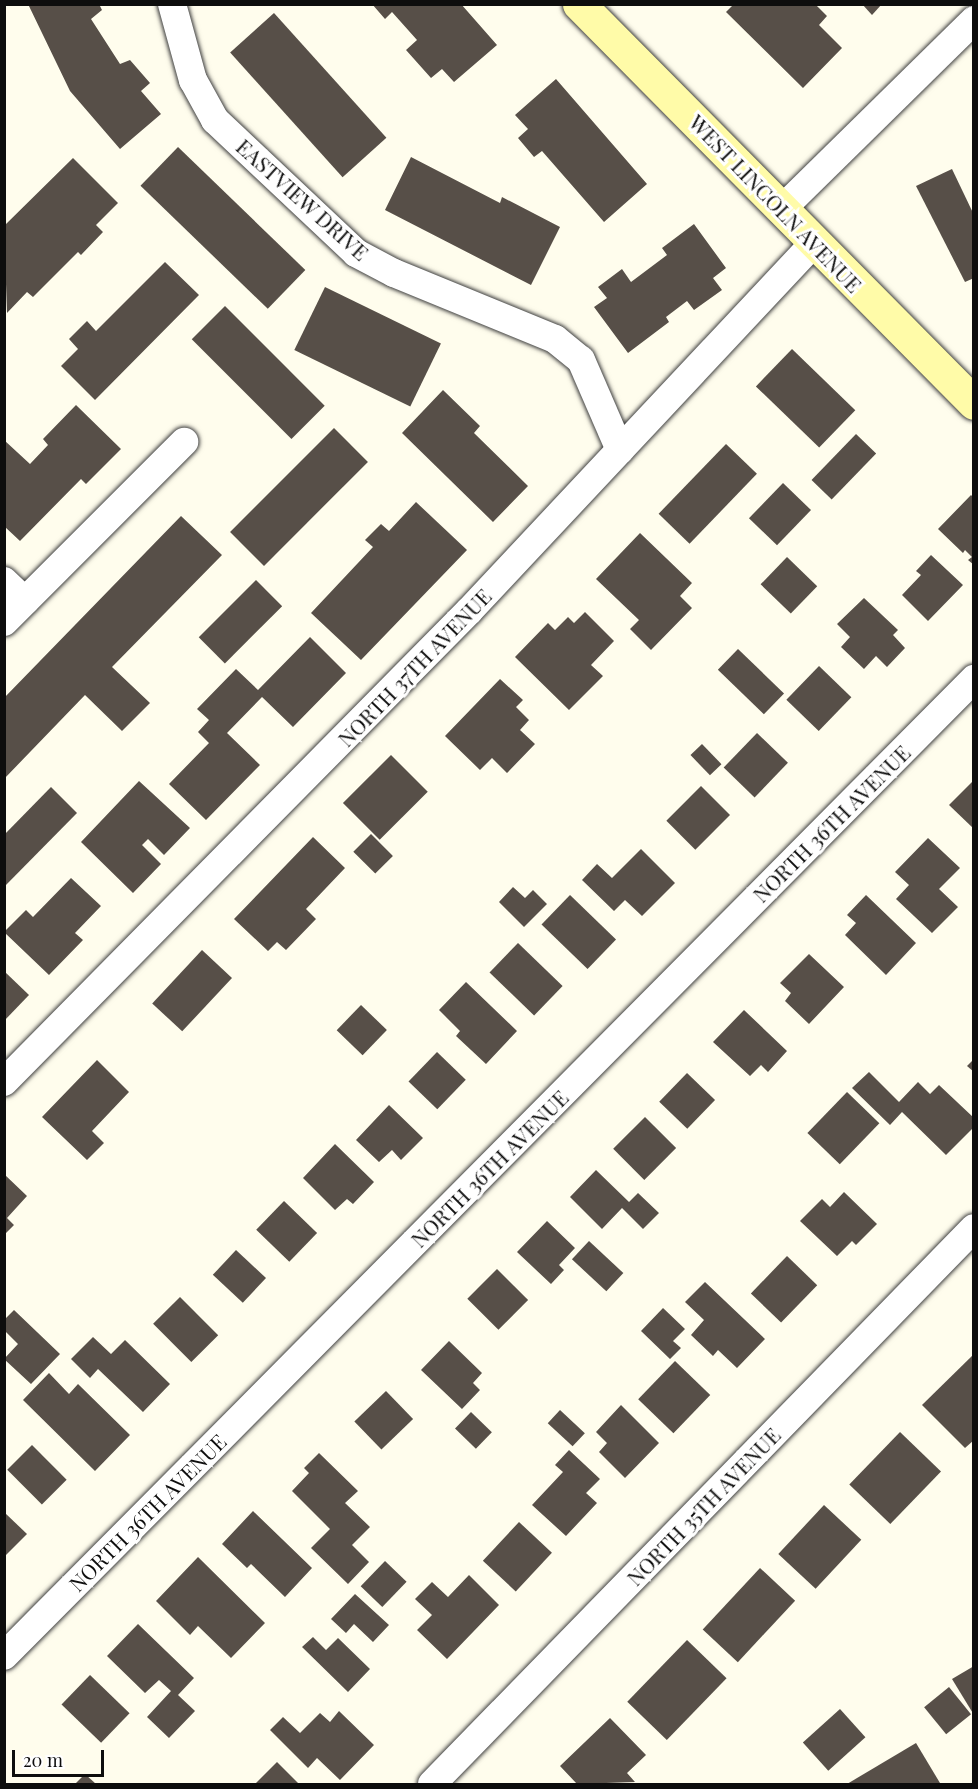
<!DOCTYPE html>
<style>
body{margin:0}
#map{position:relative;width:978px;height:1789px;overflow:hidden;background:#fffded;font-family:"Playfair Display",serif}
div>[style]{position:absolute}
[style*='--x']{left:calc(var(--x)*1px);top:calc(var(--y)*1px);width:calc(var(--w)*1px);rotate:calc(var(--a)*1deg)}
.building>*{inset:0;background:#574f48;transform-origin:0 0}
.roads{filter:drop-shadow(0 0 2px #404040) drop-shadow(0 0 2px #404040)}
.street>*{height:28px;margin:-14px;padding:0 14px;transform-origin:14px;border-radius:14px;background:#fff}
.secondary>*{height:33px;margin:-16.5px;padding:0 16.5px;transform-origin:16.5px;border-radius:16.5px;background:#fffba8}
span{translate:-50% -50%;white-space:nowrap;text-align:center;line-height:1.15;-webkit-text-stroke:6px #fff;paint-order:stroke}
.street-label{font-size:21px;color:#0d0d0d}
.frame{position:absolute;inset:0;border:6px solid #0d0d0d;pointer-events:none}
.scale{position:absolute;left:12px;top:1750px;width:92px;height:27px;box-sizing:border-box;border:3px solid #0d0d0d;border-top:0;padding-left:8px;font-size:18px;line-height:21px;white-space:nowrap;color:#0d0d0d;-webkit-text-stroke:4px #fff;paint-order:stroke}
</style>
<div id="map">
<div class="building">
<i style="clip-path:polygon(28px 4px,99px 4px,102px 10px,91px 19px,120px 64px,130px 60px,150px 83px,141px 91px,161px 114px,120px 149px,70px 91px)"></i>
<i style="clip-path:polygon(372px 4px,461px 4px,497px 45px,454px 82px,442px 69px,431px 78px,406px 50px,417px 40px,392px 12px,385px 19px)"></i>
<i style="clip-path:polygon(734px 4px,815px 4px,827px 16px,819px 25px,842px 48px,803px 88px,726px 12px)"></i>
<i style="clip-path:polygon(862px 4px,882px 4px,872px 15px)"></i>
<i style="left:274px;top:13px;width:168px;height:59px;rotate:48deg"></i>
<i style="clip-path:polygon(556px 79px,647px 184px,604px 222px,542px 151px,534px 157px,518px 138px,528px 129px,515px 115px)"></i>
<i style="left:178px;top:147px;width:177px;height:54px;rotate:44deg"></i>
<i style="clip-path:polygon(411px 157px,500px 203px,502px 197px,560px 227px,531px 285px,385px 210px)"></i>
<i style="clip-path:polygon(73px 158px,118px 203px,96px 225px,103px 232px,81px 255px,78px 252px,33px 297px,27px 292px,7px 313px,4px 226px)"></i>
<i style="clip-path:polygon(952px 169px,974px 215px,974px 278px,965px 282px,916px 186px)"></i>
<i style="clip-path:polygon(694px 224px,726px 268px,713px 278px,722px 290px,694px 310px,687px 301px,666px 317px,669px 322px,628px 353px,594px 307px,607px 298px,598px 287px,622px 269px,631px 282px,667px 255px,662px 248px)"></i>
<i style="clip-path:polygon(165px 262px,199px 295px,95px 400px,61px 366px,78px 349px,69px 339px,87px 321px,96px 331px)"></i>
<i style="left:325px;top:287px;width:129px;height:70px;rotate:26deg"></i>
<i style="left:225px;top:306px;width:141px;height:47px;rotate:45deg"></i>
<i style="left:792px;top:349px;width:88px;height:52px;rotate:44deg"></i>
<i style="clip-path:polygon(443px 390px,480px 426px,474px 433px,528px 486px,493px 522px,402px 433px)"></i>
<i style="clip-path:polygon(76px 405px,121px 449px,86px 484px,81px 479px,20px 541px,4px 526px,4px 440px,30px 464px,48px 445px,43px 439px)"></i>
<i style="left:334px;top:428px;width:48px;height:147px;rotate:45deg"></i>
<i style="left:856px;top:434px;width:28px;height:64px;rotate:44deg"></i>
<i style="left:726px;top:444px;width:43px;height:97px;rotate:44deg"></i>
<i style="left:783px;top:483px;width:39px;height:49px;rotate:44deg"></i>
<i style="clip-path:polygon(971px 495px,974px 498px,974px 565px,968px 560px,972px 557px,965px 550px,963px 553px,938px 529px)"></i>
<i style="clip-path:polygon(416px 502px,467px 550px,361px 660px,311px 613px,373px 547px,365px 540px,381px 524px,389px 531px)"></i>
<i style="clip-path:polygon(181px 516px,222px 555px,112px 667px,150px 703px,122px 731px,85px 695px,4px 779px,4px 698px)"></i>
<i style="clip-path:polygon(640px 533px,692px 583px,680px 596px,692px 608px,651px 650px,630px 629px,639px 620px,596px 579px)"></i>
<i style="clip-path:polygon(931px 555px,963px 585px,928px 621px,902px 595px,921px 575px,916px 571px)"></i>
<i style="left:787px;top:557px;width:42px;height:38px;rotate:44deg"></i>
<i style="left:256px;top:580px;width:37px;height:81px;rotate:45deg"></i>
<i style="clip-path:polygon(864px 598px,898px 630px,893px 635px,905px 648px,887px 667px,876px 656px,864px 669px,841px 647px,850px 637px,837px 624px)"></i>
<i style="clip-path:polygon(585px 612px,614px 641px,591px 665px,603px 676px,569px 710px,515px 657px,548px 623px,555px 630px,568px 617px,574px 623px)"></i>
<i style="clip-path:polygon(310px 637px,346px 673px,293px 727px,262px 697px,227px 733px,260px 765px,206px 820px,169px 784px,209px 743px,198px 732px,209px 720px,197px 709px,236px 669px,258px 690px)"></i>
<i style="left:738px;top:649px;width:64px;height:29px;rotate:44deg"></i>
<i style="left:819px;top:666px;width:45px;height:47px;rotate:44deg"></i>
<i style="clip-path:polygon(500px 679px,523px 700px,516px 707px,529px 720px,520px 730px,535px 744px,507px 773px,492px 758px,480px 770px,445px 736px)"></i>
<i style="left:757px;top:733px;width:43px;height:48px;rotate:44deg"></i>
<i style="left:702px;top:744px;width:28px;height:16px;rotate:46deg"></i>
<i style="left:391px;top:755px;width:52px;height:68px;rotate:45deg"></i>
<i style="clip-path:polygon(974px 780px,974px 829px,949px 805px)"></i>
<i style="clip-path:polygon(139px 781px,190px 828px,164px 855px,148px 839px,142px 845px,161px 864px,133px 893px,81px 842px)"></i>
<i style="left:701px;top:786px;width:41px;height:49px;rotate:45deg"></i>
<i style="clip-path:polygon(51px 787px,77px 813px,4px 887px,4px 835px)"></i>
<i style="left:371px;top:834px;width:31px;height:25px;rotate:45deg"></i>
<i style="clip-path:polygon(313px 837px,345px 868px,306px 909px,316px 919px,286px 950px,277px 942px,268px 951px,234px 919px)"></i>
<i style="clip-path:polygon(928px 838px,960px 868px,939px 889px,958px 907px,932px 933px,896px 899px,909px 885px,895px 872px)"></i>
<i style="clip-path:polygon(641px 849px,675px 883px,642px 916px,625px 900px,614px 911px,582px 880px,597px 864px,612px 878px)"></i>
<i style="clip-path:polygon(71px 878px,101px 906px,75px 933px,83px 940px,49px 975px,4px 932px,26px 910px,33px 917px)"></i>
<i style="clip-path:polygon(513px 887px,525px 898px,533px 890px,547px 904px,524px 927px,499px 902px)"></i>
<i style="left:570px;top:895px;width:64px;height:41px;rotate:44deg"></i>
<i style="clip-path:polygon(866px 895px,916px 943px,886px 975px,845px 935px,856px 923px,847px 915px)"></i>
<i style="left:518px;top:943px;width:62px;height:41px;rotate:44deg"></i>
<i style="left:202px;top:950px;width:41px;height:73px;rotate:43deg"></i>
<i style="clip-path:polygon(809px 954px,844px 987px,809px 1024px,785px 1001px,791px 993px,780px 983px)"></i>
<i style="clip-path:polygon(4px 971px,29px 995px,4px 1021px)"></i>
<i style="clip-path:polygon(466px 982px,517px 1031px,486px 1064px,456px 1036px,460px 1031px,439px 1010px)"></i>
<i style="left:361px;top:1005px;width:36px;height:35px;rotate:44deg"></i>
<i style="clip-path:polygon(744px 1010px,787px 1051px,768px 1072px,761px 1065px,750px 1076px,713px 1042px)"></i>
<i style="left:437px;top:1052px;width:40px;height:41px;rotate:44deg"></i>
<i style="clip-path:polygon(974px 1059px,974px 1072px,967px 1066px)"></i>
<i style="clip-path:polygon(97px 1060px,129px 1092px,92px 1131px,104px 1143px,87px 1160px,42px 1117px)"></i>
<i style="clip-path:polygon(869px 1072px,899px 1102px,918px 1082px,930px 1094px,939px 1085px,974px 1118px,974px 1127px,946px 1155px,902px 1112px,890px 1125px,852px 1088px)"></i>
<i style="left:687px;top:1073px;width:39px;height:40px;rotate:44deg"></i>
<i style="left:847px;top:1092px;width:45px;height:57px;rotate:44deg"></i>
<i style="clip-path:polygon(389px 1105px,423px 1138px,401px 1160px,392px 1150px,379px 1162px,356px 1140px)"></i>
<i style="left:645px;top:1117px;width:44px;height:45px;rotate:45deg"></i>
<i style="clip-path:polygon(335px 1144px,374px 1182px,353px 1204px,347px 1199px,335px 1210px,303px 1178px)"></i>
<i style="clip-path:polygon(596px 1170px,629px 1202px,638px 1193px,659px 1213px,643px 1229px,622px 1208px,602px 1229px,570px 1197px)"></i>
<i style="clip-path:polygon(4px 1174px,27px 1196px,7px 1218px,14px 1225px,4px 1235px)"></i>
<i style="clip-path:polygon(844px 1192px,877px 1224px,856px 1245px,852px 1241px,837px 1256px,800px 1221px,822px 1199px,830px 1207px)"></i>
<i style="left:284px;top:1201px;width:46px;height:40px;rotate:44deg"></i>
<i style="clip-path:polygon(547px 1221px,575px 1248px,559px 1265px,564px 1270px,551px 1284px,517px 1252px)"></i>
<i style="left:589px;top:1241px;width:47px;height:25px;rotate:43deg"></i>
<i style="left:236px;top:1250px;width:41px;height:34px;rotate:43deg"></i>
<i style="left:787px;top:1256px;width:42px;height:52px;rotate:44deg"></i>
<i style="left:497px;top:1269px;width:44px;height:42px;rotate:45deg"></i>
<i style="clip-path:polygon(705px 1282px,765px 1339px,737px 1368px,718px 1350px,713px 1356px,691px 1335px,704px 1320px,685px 1302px)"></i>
<i style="left:180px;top:1297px;width:54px;height:38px;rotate:45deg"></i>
<i style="clip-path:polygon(663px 1308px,685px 1329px,673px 1341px,681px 1348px,670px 1359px,641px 1331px)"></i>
<i style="clip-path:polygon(14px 1310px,60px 1354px,31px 1384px,4px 1359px,18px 1344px,4px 1330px,4px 1320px)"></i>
<i style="clip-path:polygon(93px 1337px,111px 1354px,125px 1340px,170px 1384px,143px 1412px,98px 1369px,90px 1378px,71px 1359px)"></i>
<i style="clip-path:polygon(449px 1341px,482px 1373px,473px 1383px,480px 1390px,462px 1409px,421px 1370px)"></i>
<i style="clip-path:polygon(974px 1354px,974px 1440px,965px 1448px,922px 1405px)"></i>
<i style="left:675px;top:1361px;width:49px;height:53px;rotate:44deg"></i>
<i style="clip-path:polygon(49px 1373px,69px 1394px,78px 1384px,130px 1435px,95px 1471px,23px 1400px)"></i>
<i style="left:386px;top:1391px;width:39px;height:44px;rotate:46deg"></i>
<i style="clip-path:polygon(621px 1405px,659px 1443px,625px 1478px,599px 1452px,607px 1443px,596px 1432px)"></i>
<i style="left:560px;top:1410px;width:34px;height:18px;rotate:43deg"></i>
<i style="left:471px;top:1412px;width:29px;height:23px;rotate:44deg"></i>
<i style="left:900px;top:1432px;width:57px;height:73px;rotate:44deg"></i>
<i style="left:32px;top:1445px;width:49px;height:35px;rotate:45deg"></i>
<i style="clip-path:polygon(569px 1450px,600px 1479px,586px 1493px,597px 1503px,566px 1536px,532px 1505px,563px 1472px,555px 1465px)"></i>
<i style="clip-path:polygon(319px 1453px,358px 1491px,345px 1503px,370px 1527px,352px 1545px,369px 1562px,348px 1584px,311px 1548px,330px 1529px,292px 1491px,309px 1473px,304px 1468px)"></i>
<i style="left:824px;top:1505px;width:51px;height:67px;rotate:43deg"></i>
<i style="clip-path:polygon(253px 1511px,312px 1568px,285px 1597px,251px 1564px,247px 1568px,222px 1544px)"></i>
<i style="clip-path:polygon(4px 1512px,27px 1534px,4px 1557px)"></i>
<i style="left:519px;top:1522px;width:45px;height:53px;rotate:43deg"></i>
<i style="clip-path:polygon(198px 1557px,265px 1623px,231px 1658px,198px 1626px,190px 1635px,156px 1601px)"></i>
<i style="left:385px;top:1561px;width:30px;height:35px;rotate:44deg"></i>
<i style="left:760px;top:1568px;width:48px;height:84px;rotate:43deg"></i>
<i style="clip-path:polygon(469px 1575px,499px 1605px,447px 1659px,417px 1630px,432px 1615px,415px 1599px,432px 1582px,448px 1597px)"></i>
<i style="clip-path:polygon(355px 1594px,389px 1625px,373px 1642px,354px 1624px,346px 1633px,331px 1619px)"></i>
<i style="clip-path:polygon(138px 1624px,194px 1678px,178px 1695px,195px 1711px,169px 1738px,147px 1717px,171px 1691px,159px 1680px,145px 1693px,107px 1656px)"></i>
<i style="clip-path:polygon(313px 1637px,326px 1650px,338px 1638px,370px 1669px,348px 1692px,302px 1647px)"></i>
<i style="left:687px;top:1640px;width:55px;height:86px;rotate:44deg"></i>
<i style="clip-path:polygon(974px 1666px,974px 1715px,952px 1679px)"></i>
<i style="left:90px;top:1675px;width:55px;height:41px;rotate:44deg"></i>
<i style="left:949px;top:1687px;width:35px;height:32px;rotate:51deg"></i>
<i style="left:840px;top:1709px;width:38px;height:50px;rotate:48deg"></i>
<i style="clip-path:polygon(339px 1711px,374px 1745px,340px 1780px,317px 1758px,308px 1768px,270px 1730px,283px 1717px,300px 1733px,320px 1713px,330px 1722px)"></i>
<i style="clip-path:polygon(610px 1718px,646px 1755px,627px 1773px,635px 1782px,577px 1784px,560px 1766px)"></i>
<i style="clip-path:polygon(916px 1743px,940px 1783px,847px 1784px)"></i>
<i style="clip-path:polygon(277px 1762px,299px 1784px,255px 1784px)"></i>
<i style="clip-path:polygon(85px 1774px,96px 1784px,75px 1784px)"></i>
</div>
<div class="roads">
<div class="street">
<i style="--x:172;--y:4;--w:79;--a:74.6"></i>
<i style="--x:193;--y:80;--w:46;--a:61.2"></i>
<i style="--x:215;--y:120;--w:194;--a:43.3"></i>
<i style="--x:356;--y:253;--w:43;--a:27.8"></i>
<i style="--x:394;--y:273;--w:174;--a:22.3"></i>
<i style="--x:555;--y:339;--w:33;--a:39"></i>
<i style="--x:581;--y:360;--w:98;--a:66.6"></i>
<i style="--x:783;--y:208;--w:268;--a:-44.5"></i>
<i style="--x:4;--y:581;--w:29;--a:44"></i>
<i style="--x:4;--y:622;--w:255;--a:-45"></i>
<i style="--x:4;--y:1082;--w:662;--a:-45.37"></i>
<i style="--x:469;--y:611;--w:504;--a:-46.85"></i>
<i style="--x:4;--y:1656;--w:1377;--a:-45.21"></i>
<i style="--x:432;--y:1784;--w:776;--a:-45.73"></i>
</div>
<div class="secondary">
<i style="--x:579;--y:4;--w:561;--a:45.29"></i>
</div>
</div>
<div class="street-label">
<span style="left:303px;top:199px;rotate:42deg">EASTVIEW DRIVE</span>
<span style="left:776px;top:203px;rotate:46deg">WEST LINCOLN AVENUE</span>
<span style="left:414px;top:667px;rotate:-46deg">NORTH 37TH AVENUE</span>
<span style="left:831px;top:823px;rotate:-45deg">NORTH 36TH AVENUE</span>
<span style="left:489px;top:1168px;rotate:-45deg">NORTH 36TH AVENUE</span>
<span style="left:703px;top:1506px;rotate:-46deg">NORTH 35TH AVENUE</span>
<span style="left:147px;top:1512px;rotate:-45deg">NORTH 36TH AVENUE</span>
</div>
<div class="frame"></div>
<div class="scale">20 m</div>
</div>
